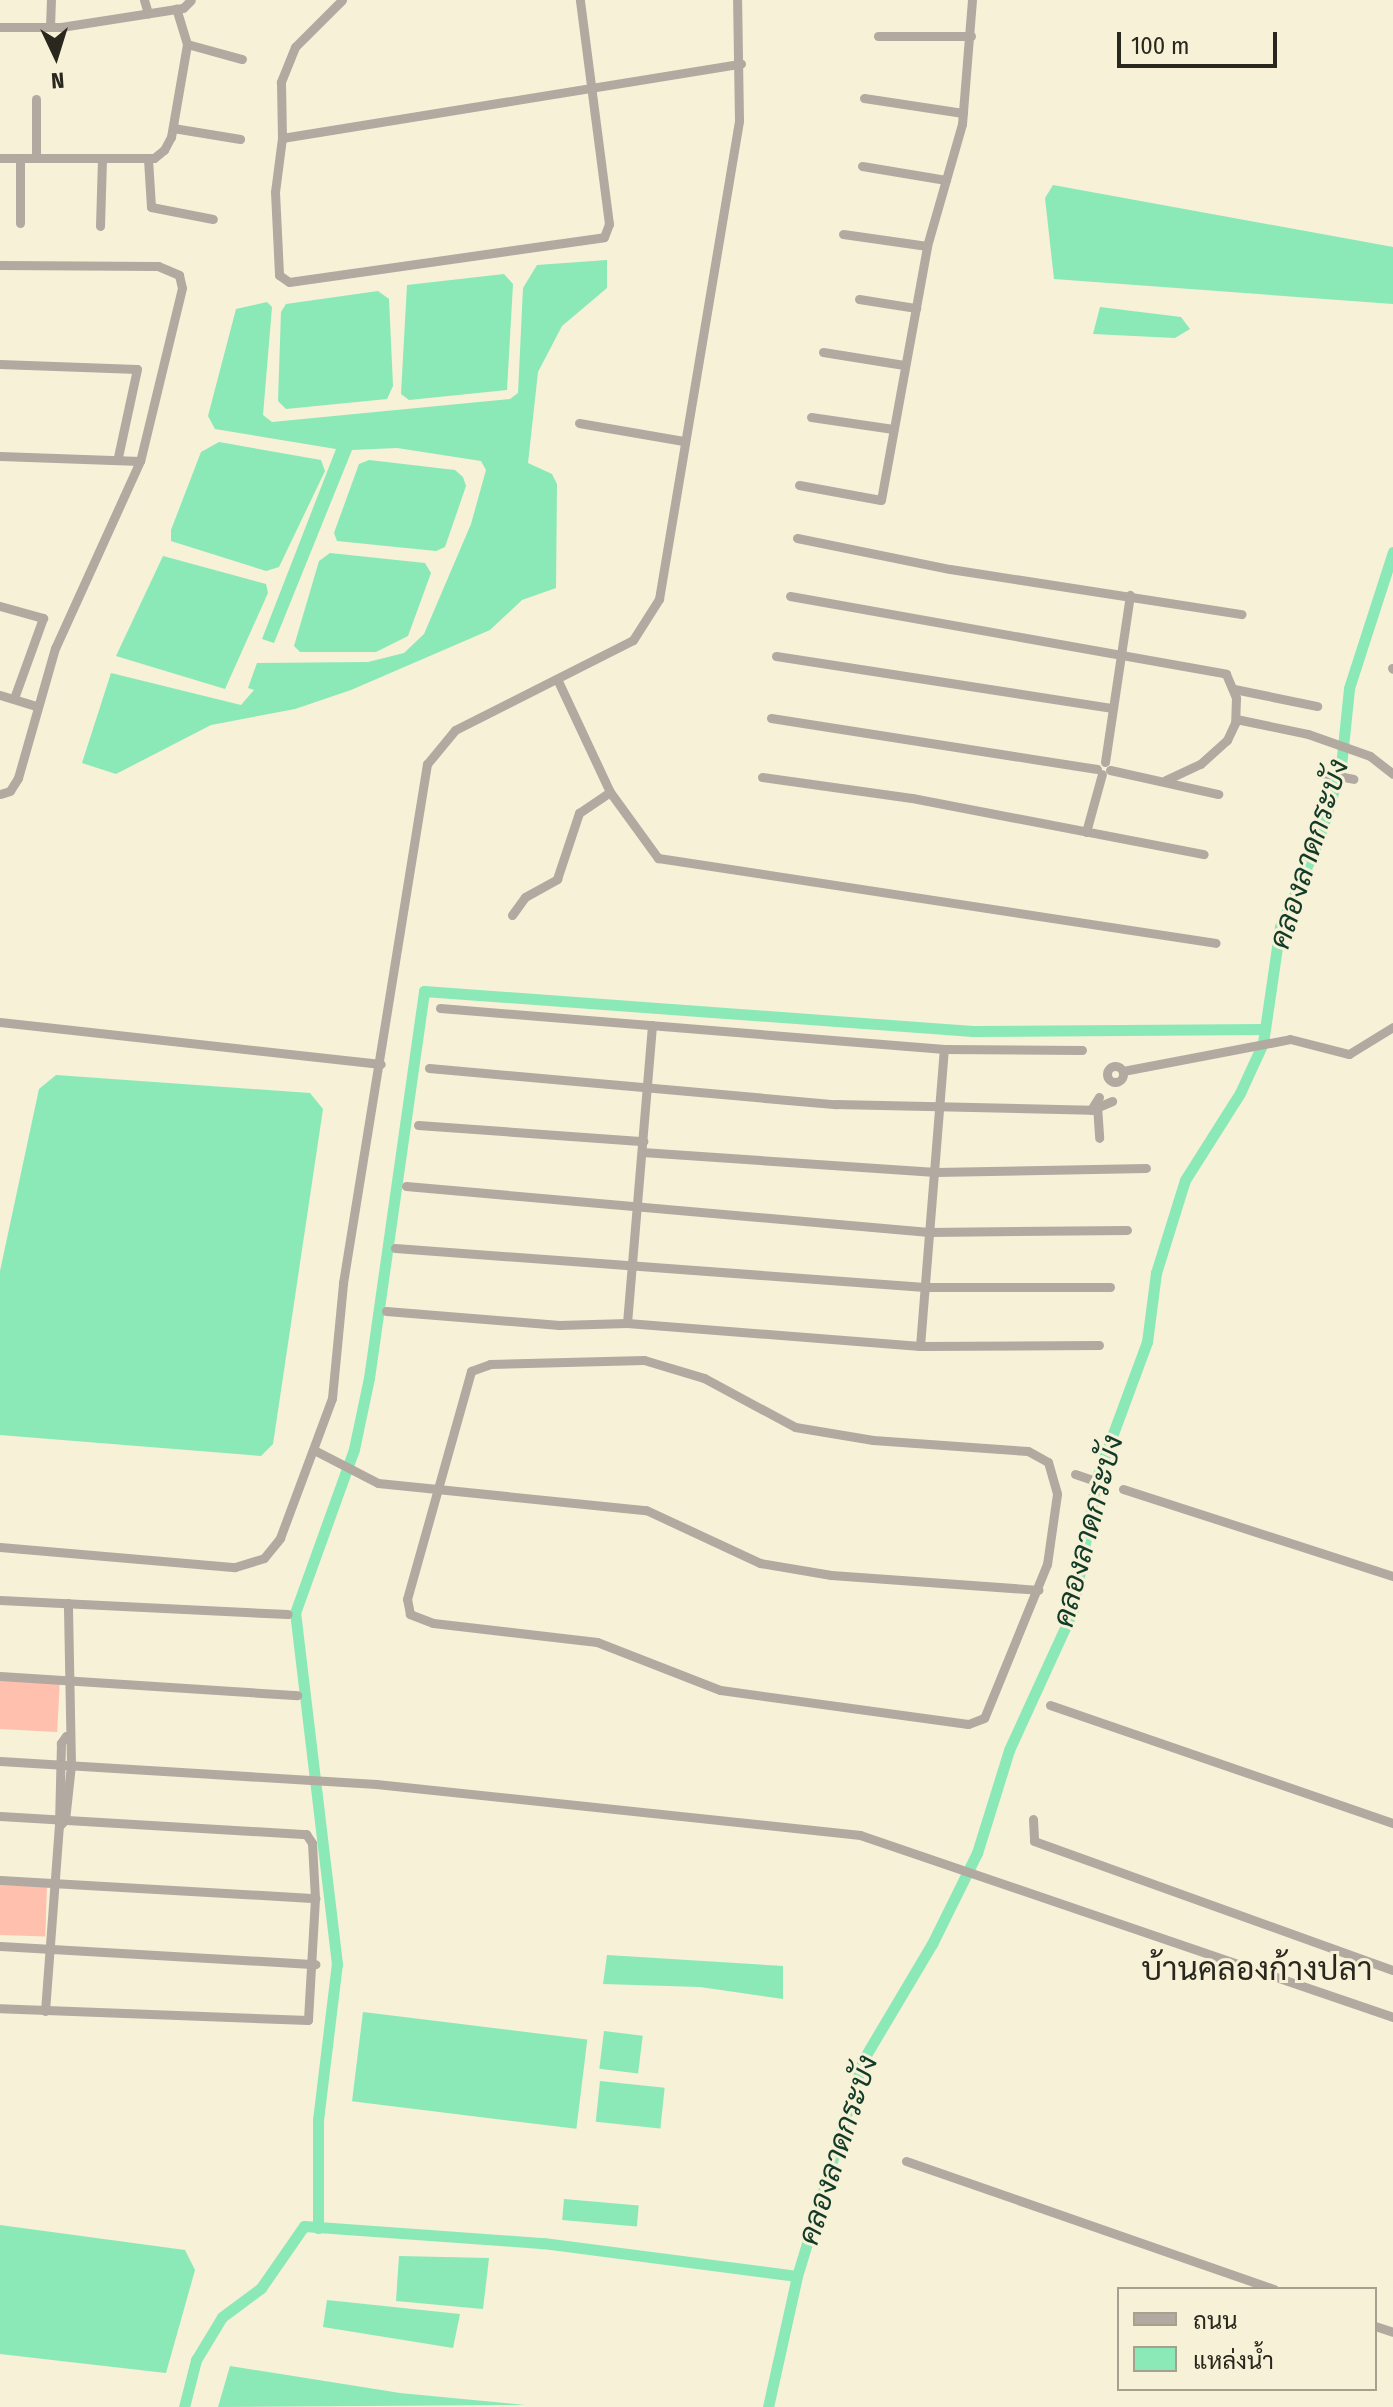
<!DOCTYPE html>
<meta charset="utf-8">
<style>
body{margin:0}
#map{position:relative;width:1393px;height:2407px;overflow:hidden;background:#f6f1d7;font-family:"Fira Sans Condensed",Sarabun,sans-serif}
div>[style]{position:absolute}
[style*='--x']{left:calc(var(--x)*1px);top:calc(var(--y)*1px);width:calc(var(--w)*1px);rotate:calc(var(--a)*1deg)}
.green>*{inset:0;background:#ffc0ae;transform-origin:0 0}
.water>*{inset:0;background:#8ae9b7;transform-origin:0 0}
.canal>*{height:11px;margin:-5.5px;padding:0 5.5px;transform-origin:5.5px;border-radius:5.5px;background:#8ae9b7}
.street>*{height:9px;margin:-4.5px;padding:0 4.5px;transform-origin:4.5px;border-radius:4.5px;background:#b2a9a0}
.street>.ring{margin:-4.5px;padding:0;box-sizing:content-box;background:none;border:9px solid #b2a9a0;border-radius:50%}
span{translate:-50% -50%;white-space:nowrap;text-align:center;line-height:1.15;-webkit-text-stroke:6px #f6f1d7;paint-order:stroke}
.water-label{font-size:30px;color:#113a27;font-style:italic}
.quarter-label{font-size:32px;color:#2a281e}
.legend{position:absolute;left:1117px;top:2287px;width:260px;height:104px;box-sizing:border-box;background:#f6f1d7;border:2px solid #a4a18d;margin:0;padding:10px 14px;list-style:none;font-size:24px;color:#2a281e}
.legend li{display:flex;align-items:center;gap:16px;height:40px}
.legend b{width:40px;border:2px solid #a4a18d}
.north{position:absolute;left:16px;top:16px;width:80px;height:80px;-webkit-text-stroke:6px #f6f1d7;paint-order:stroke;rotate:176deg;font-size:22px;font-weight:700;line-height:32px;text-align:center;color:#2a281e}
.north::after{content:'';display:block;margin:auto;width:28px;height:36px;background:#2a281e;clip-path:polygon(50% 0,100% 100%,50% 72%,0 100%)}
.scale{position:absolute;left:1117px;top:32px;width:160px;height:36px;box-sizing:border-box;border:4px solid #2a281e;border-top:0;padding-left:10px;font-size:24px;line-height:28px;white-space:nowrap;color:#2a281e;-webkit-text-stroke:6px #f6f1d7;paint-order:stroke}
</style>
<div id="map">
<div class="green">
<i style="left:0;top:1676px;width:60px;height:53px;rotate:3deg"></i>
<i style="left:0;top:1885px;width:47px;height:50px;rotate:2deg"></i>
</div>
<div class="water">
<i style="clip-path:polygon(1053px 185px,1393px 247px,1393px 304px,1054px 279px,1045px 198px)"></i>
<i style="clip-path:polygon(607px 260px,607px 288px,562px 326px,538px 372px,528px 463px,552px 474px,557px 484px,556px 588px,522px 600px,490px 630px,351px 690px,295px 709px,211px 725px,116px 774px,82px 763px,111px 673px,241px 705px,254px 690px,248px 688px,257px 663px,368px 662px,404px 653px,424px 634px,471px 524px,486px 470px,481px 461px,397px 448px,352px 450px,274px 643px,262px 639px,336px 449px,215px 429px,208px 416px,236px 309px,267px 302px,272px 307px,263px 415px,272px 422px,510px 399px,518px 393px,523px 288px,537px 265px)"></i>
<i style="clip-path:polygon(504px 274px,513px 284px,507px 390px,409px 400px,401px 394px,407px 285px)"></i>
<i style="clip-path:polygon(378px 291px,389px 299px,393px 386px,387px 399px,286px 409px,278px 401px,281px 312px,286px 304px)"></i>
<i style="clip-path:polygon(1100px 307px,1181px 317px,1190px 329px,1175px 338px,1093px 334px)"></i>
<i style="clip-path:polygon(219px 442px,321px 460px,325px 471px,279px 567px,266px 571px,171px 541px,171px 530px,201px 452px)"></i>
<i style="clip-path:polygon(369px 460px,455px 470px,463px 477px,466px 486px,445px 547px,436px 551px,337px 541px,334px 533px,359px 464px)"></i>
<i style="clip-path:polygon(330px 553px,425px 563px,431px 573px,408px 636px,376px 652px,300px 652px,294px 646px,319px 561px)"></i>
<i style="clip-path:polygon(163px 556px,266px 584px,268px 593px,225px 689px,116px 656px)"></i>
<i style="clip-path:polygon(56px 1075px,310px 1093px,323px 1109px,273px 1444px,261px 1456px,0 1435px,0 1271px,39px 1089px)"></i>
<i style="clip-path:polygon(607px 1955px,783px 1966px,783px 1999px,700px 1987px,603px 1984px)"></i>
<i style="left:363px;top:2012px;width:226px;height:90px;rotate:7deg"></i>
<i style="left:604px;top:2031px;width:39px;height:38px;rotate:7deg"></i>
<i style="left:600px;top:2081px;width:65px;height:41px;rotate:6deg"></i>
<i style="left:564px;top:2199px;width:75px;height:21px;rotate:5deg"></i>
<i style="clip-path:polygon(0 2225px,185px 2250px,195px 2270px,166px 2373px,0 2354px)"></i>
<i style="clip-path:polygon(399px 2256px,489px 2258px,483px 2309px,396px 2301px)"></i>
<i style="clip-path:polygon(327px 2300px,460px 2314px,453px 2348px,323px 2327px)"></i>
<i style="clip-path:polygon(230px 2366px,400px 2393px,525px 2405px,218px 2407px)"></i>
</div>
<div class="canal">
<i style="--x:318;--y:2228;--w:108;--a:-90"></i>
<i style="--x:318;--y:2120;--w:157;--a:-83.1"></i>
<i style="--x:337;--y:1964;--w:354;--a:-96.8"></i>
<i style="--x:295;--y:1613;--w:174;--a:-70.2"></i>
<i style="--x:354;--y:1449;--w:73;--a:-78.1"></i>
<i style="--x:369;--y:1378;--w:391;--a:-81.9"></i>
<i style="--x:424;--y:991;--w:550;--a:4.17"></i>
<i style="--x:973;--y:1031;--w:292;--a:-0.4"></i>
<i style="--x:184;--y:2407;--w:49;--a:-75.7"></i>
<i style="--x:196;--y:2360;--w:50;--a:-58.8"></i>
<i style="--x:222;--y:2317;--w:49;--a:-36.6"></i>
<i style="--x:261;--y:2288;--w:75;--a:-55.3"></i>
<i style="--x:304;--y:2226;--w:240;--a:4.1"></i>
<i style="--x:543;--y:2243;--w:256;--a:7.4"></i>
<i style="--x:768;--y:2407;--w:134;--a:-77.5"></i>
<i style="--x:797;--y:2276;--w:226;--a:-73"></i>
<i style="--x:863;--y:2060;--w:135;--a:-59.3"></i>
<i style="--x:932;--y:1944;--w:102;--a:-63.7"></i>
<i style="--x:977;--y:1853;--w:108;--a:-72.7"></i>
<i style="--x:1009;--y:1750;--w:154;--a:-65.4"></i>
<i style="--x:1073;--y:1610;--w:135;--a:-79.8"></i>
<i style="--x:1097;--y:1477;--w:144;--a:-69.7"></i>
<i style="--x:1147;--y:1342;--w:70;--a:-82.6"></i>
<i style="--x:1156;--y:1273;--w:97;--a:-72.7"></i>
<i style="--x:1185;--y:1180;--w:103;--a:-57.7"></i>
<i style="--x:1240;--y:1093;--w:55;--a:-65.3"></i>
<i style="--x:1263;--y:1043;--w:117;--a:-81.7"></i>
<i style="--x:1280;--y:927;--w:96;--a:-66.1"></i>
<i style="--x:1319;--y:839;--w:76;--a:-73.2"></i>
<i style="--x:1341;--y:766;--w:78;--a:-84.1"></i>
<i style="--x:1349;--y:688;--w:143;--a:-72.1"></i>
</div>
<div class="street">
<i style="--x:144;--y:0;--w:14;--a:73"></i>
<i style="--x:342;--y:0;--w:66;--a:135"></i>
<i style="--x:295;--y:47;--w:38;--a:112"></i>
<i style="--x:281;--y:82;--w:56;--a:89"></i>
<i style="--x:282;--y:138;--w:54;--a:97.4"></i>
<i style="--x:275;--y:192;--w:83;--a:87.2"></i>
<i style="--x:279;--y:275;--w:12;--a:35"></i>
<i style="--x:289;--y:282;--w:318;--a:-8.1"></i>
<i style="--x:604;--y:237;--w:14;--a:-69"></i>
<i style="--x:609;--y:224;--w:226;--a:-97.4"></i>
<i style="--x:0;--y:27;--w:61;--a:0"></i>
<i style="--x:61;--y:27;--w:123;--a:-8.9"></i>
<i style="--x:183;--y:8;--w:11;--a:-45"></i>
<i style="--x:50;--y:27;--w:27;--a:-88"></i>
<i style="--x:878;--y:36;--w:93;--a:0"></i>
<i style="--x:187;--y:44;--w:57;--a:15.3"></i>
<i style="--x:864;--y:98;--w:100;--a:8.6"></i>
<i style="--x:36;--y:99;--w:59;--a:90"></i>
<i style="--x:173;--y:128;--w:68;--a:9.3"></i>
<i style="--x:282;--y:138;--w:465;--a:-9.2"></i>
<i style="--x:0;--y:158;--w:154;--a:0"></i>
<i style="--x:154;--y:158;--w:13;--a:-39"></i>
<i style="--x:164;--y:150;--w:15;--a:-62"></i>
<i style="--x:171;--y:137;--w:94;--a:-80.2"></i>
<i style="--x:187;--y:44;--w:37;--a:-107"></i>
<i style="--x:20;--y:158;--w:65;--a:90"></i>
<i style="--x:148;--y:159;--w:48;--a:86.4"></i>
<i style="--x:151;--y:207;--w:63;--a:11"></i>
<i style="--x:862;--y:166;--w:85;--a:9.5"></i>
<i style="--x:100;--y:226;--w:67;--a:-88.3"></i>
<i style="--x:843;--y:234;--w:85;--a:8.1"></i>
<i style="--x:0;--y:265;--w:158;--a:0.4"></i>
<i style="--x:158;--y:266;--w:23;--a:23"></i>
<i style="--x:179;--y:275;--w:13;--a:77"></i>
<i style="--x:182;--y:288;--w:178;--a:103.6"></i>
<i style="--x:140;--y:461;--w:205;--a:114.4"></i>
<i style="--x:55;--y:648;--w:135;--a:105.9"></i>
<i style="--x:18;--y:778;--w:15;--a:122"></i>
<i style="--x:10;--y:791;--w:10;--a:163"></i>
<i style="--x:859;--y:299;--w:58;--a:9"></i>
<i style="--x:823;--y:352;--w:82;--a:9.1"></i>
<i style="--x:0;--y:364;--w:137;--a:2.1"></i>
<i style="--x:137;--y:369;--w:90;--a:102.2"></i>
<i style="--x:811;--y:417;--w:83;--a:8.3"></i>
<i style="--x:579;--y:423;--w:106;--a:9.8"></i>
<i style="--x:0;--y:456;--w:140;--a:2"></i>
<i style="--x:799;--y:485;--w:83;--a:10.4"></i>
<i style="--x:881;--y:500;--w:258;--a:-79.7"></i>
<i style="--x:927;--y:246;--w:127;--a:-74"></i>
<i style="--x:962;--y:124;--w:124;--a:-85.4"></i>
<i style="--x:797;--y:538;--w:156;--a:11.5"></i>
<i style="--x:950;--y:569;--w:295;--a:8.8"></i>
<i style="--x:790;--y:596;--w:443;--a:10.1"></i>
<i style="--x:1226;--y:674;--w:26;--a:67"></i>
<i style="--x:1236;--y:698;--w:25;--a:92"></i>
<i style="--x:1235;--y:723;--w:19;--a:115"></i>
<i style="--x:1227;--y:740;--w:36;--a:138"></i>
<i style="--x:1200;--y:764;--w:38;--a:155"></i>
<i style="--x:0;--y:606;--w:45;--a:15.6"></i>
<i style="--x:43;--y:618;--w:85;--a:109.9"></i>
<i style="--x:776;--y:656;--w:339;--a:8.8"></i>
<i style="--x:1392;--y:668;--w:1;--a:45"></i>
<i style="--x:558;--y:681;--w:123;--a:64.9"></i>
<i style="--x:610;--y:792;--w:82;--a:54"></i>
<i style="--x:658;--y:858;--w:564;--a:8.66"></i>
<i style="--x:1234;--y:689;--w:85;--a:11.6"></i>
<i style="--x:0;--y:695;--w:39;--a:17"></i>
<i style="--x:771;--y:718;--w:330;--a:8.9"></i>
<i style="--x:1236;--y:719;--w:74;--a:11.8"></i>
<i style="--x:1308;--y:734;--w:66;--a:19.5"></i>
<i style="--x:1370;--y:756;--w:29;--a:38"></i>
<i style="--x:1105;--y:762;--w:169;--a:-81.5"></i>
<i style="--x:1110;--y:770;--w:111;--a:12.5"></i>
<i style="--x:1323;--y:773;--w:31;--a:11"></i>
<i style="--x:762;--y:777;--w:151;--a:8"></i>
<i style="--x:912;--y:798;--w:297;--a:10.9"></i>
<i style="--x:1086;--y:832;--w:60;--a:-74.6"></i>
<i style="--x:512;--y:915;--w:22;--a:-54"></i>
<i style="--x:525;--y:897;--w:37;--a:-29"></i>
<i style="--x:557;--y:879;--w:70;--a:-71.6"></i>
<i style="--x:579;--y:813;--w:37;--a:-34"></i>
<i style="--x:440;--y:1008;--w:506;--a:4.65"></i>
<i style="--x:944;--y:1049;--w:138;--a:0.4"></i>
<i style="--x:0;--y:1022;--w:383;--a:6.3"></i>
<i class="ring" style="left:1107px;top:1066px;width:7px;height:7px"></i>
<i style="--x:429;--y:1068;--w:409;--a:5.1"></i>
<i style="--x:836;--y:1104;--w:255;--a:1.3"></i>
<i style="--x:1123;--y:1071;--w:170;--a:-10.8"></i>
<i style="--x:1290;--y:1039;--w:61;--a:14.3"></i>
<i style="--x:1349;--y:1054;--w:52;--a:-31.5"></i>
<i style="--x:1099;--y:1097;--w:15;--a:122"></i>
<i style="--x:1091;--y:1110;--w:23;--a:-23"></i>
<i style="--x:1097;--y:1106;--w:32;--a:86"></i>
<i style="--x:418;--y:1125;--w:226;--a:4.1"></i>
<i style="--x:642;--y:1152;--w:294;--a:3.9"></i>
<i style="--x:935;--y:1172;--w:211;--a:-1.1"></i>
<i style="--x:406;--y:1186;--w:525;--a:5.03"></i>
<i style="--x:929;--y:1232;--w:198;--a:-0.6"></i>
<i style="--x:395;--y:1248;--w:531;--a:4.21"></i>
<i style="--x:925;--y:1287;--w:185;--a:0"></i>
<i style="--x:386;--y:1311;--w:174;--a:4.6"></i>
<i style="--x:559;--y:1325;--w:68;--a:-1.7"></i>
<i style="--x:627;--y:1323;--w:294;--a:4.5"></i>
<i style="--x:920;--y:1346;--w:179;--a:-0.3"></i>
<i style="--x:627;--y:1323;--w:299;--a:-85.2"></i>
<i style="--x:920;--y:1346;--w:298;--a:-85.4"></i>
<i style="--x:644;--y:1360;--w:63;--a:16.7"></i>
<i style="--x:704;--y:1378;--w:103;--a:28.3"></i>
<i style="--x:795;--y:1427;--w:79;--a:9.5"></i>
<i style="--x:873;--y:1440;--w:155;--a:4.1"></i>
<i style="--x:1028;--y:1451;--w:23;--a:29"></i>
<i style="--x:1048;--y:1462;--w:33;--a:74"></i>
<i style="--x:1057;--y:1494;--w:71;--a:98.1"></i>
<i style="--x:1047;--y:1564;--w:166;--a:112.2"></i>
<i style="--x:984;--y:1718;--w:17;--a:159"></i>
<i style="--x:968;--y:1724;--w:250;--a:-172.2"></i>
<i style="--x:720;--y:1690;--w:132;--a:-158.7"></i>
<i style="--x:597;--y:1642;--w:165;--a:-173.4"></i>
<i style="--x:433;--y:1623;--w:25;--a:-159"></i>
<i style="--x:410;--y:1614;--w:15;--a:-101"></i>
<i style="--x:407;--y:1599;--w:237;--a:-74.3"></i>
<i style="--x:471;--y:1371;--w:20;--a:-20"></i>
<i style="--x:490;--y:1364;--w:154;--a:-1.5"></i>
<i style="--x:314;--y:1450;--w:72;--a:27.3"></i>
<i style="--x:378;--y:1483;--w:269;--a:5.8"></i>
<i style="--x:646;--y:1510;--w:126;--a:24.9"></i>
<i style="--x:760;--y:1563;--w:72;--a:9.6"></i>
<i style="--x:831;--y:1575;--w:208;--a:4.1"></i>
<i style="--x:1075;--y:1474;--w:31;--a:19"></i>
<i style="--x:1123;--y:1489;--w:284;--a:17.9"></i>
<i style="--x:0;--y:1547;--w:236;--a:4.9"></i>
<i style="--x:235;--y:1567;--w:30;--a:-17"></i>
<i style="--x:264;--y:1558;--w:26;--a:-51"></i>
<i style="--x:280;--y:1538;--w:149;--a:-69.6"></i>
<i style="--x:332;--y:1398;--w:116;--a:-84.5"></i>
<i style="--x:343;--y:1283;--w:526;--a:-80.81"></i>
<i style="--x:427;--y:764;--w:44;--a:-50.5"></i>
<i style="--x:455;--y:730;--w:199;--a:-26.8"></i>
<i style="--x:633;--y:640;--w:49;--a:-57.6"></i>
<i style="--x:659;--y:599;--w:485;--a:-80.5"></i>
<i style="--x:739;--y:121;--w:121;--a:-90.9"></i>
<i style="--x:0;--y:1600;--w:288;--a:2.8"></i>
<i style="--x:0;--y:1676;--w:298;--a:3.7"></i>
<i style="--x:1050;--y:1705;--w:363;--a:19"></i>
<i style="--x:66;--y:1736;--w:9;--a:126"></i>
<i style="--x:61;--y:1743;--w:83;--a:91.4"></i>
<i style="--x:59;--y:1826;--w:8;--a:-45"></i>
<i style="--x:65;--y:1820;--w:55;--a:-83.8"></i>
<i style="--x:71;--y:1765;--w:162;--a:-91.1"></i>
<i style="--x:0;--y:1761;--w:377;--a:3.5"></i>
<i style="--x:376;--y:1784;--w:487;--a:6"></i>
<i style="--x:860;--y:1835;--w:563;--a:18.85"></i>
<i style="--x:0;--y:1816;--w:307;--a:3.4"></i>
<i style="--x:306;--y:1834;--w:11;--a:56"></i>
<i style="--x:312;--y:1843;--w:55;--a:86.9"></i>
<i style="--x:315;--y:1898;--w:122;--a:93.3"></i>
<i style="--x:308;--y:2020;--w:308;--a:-177.8"></i>
<i style="--x:1033;--y:1819;--w:22;--a:87"></i>
<i style="--x:1034;--y:1841;--w:381;--a:19.8"></i>
<i style="--x:0;--y:1880;--w:316;--a:3.3"></i>
<i style="--x:0;--y:1946;--w:316;--a:3.3"></i>
<i style="--x:45;--y:2011;--w:186;--a:-85.7"></i>
<i style="--x:906;--y:2161;--w:390;--a:19.2"></i>
<i style="--x:1375;--y:2326;--w:19;--a:18"></i>
</div>
<div class="water-label">
<span style="left:1309px;top:854px;rotate:-72deg">คลองลาดกระบัง</span>
<span style="left:1088px;top:1531px;rotate:-75deg">คลองลาดกระบัง</span>
<span style="left:838px;top:2150px;rotate:-72deg">คลองลาดกระบัง</span>
</div>
<div class="quarter-label">
<span style="left:1257px;top:1969px">บ้านคลองก้างปลา</span>
</div>
<ul class="legend">
<li><b style="height:10px;background:#b2a9a0"></b>ถนน</li>
<li><b style="height:22px;background:#8ae9b7"></b>แหล่งน้ำ</li>
</ul>
<div class="north">N</div>
<div class="scale">100 m</div>
</div>
